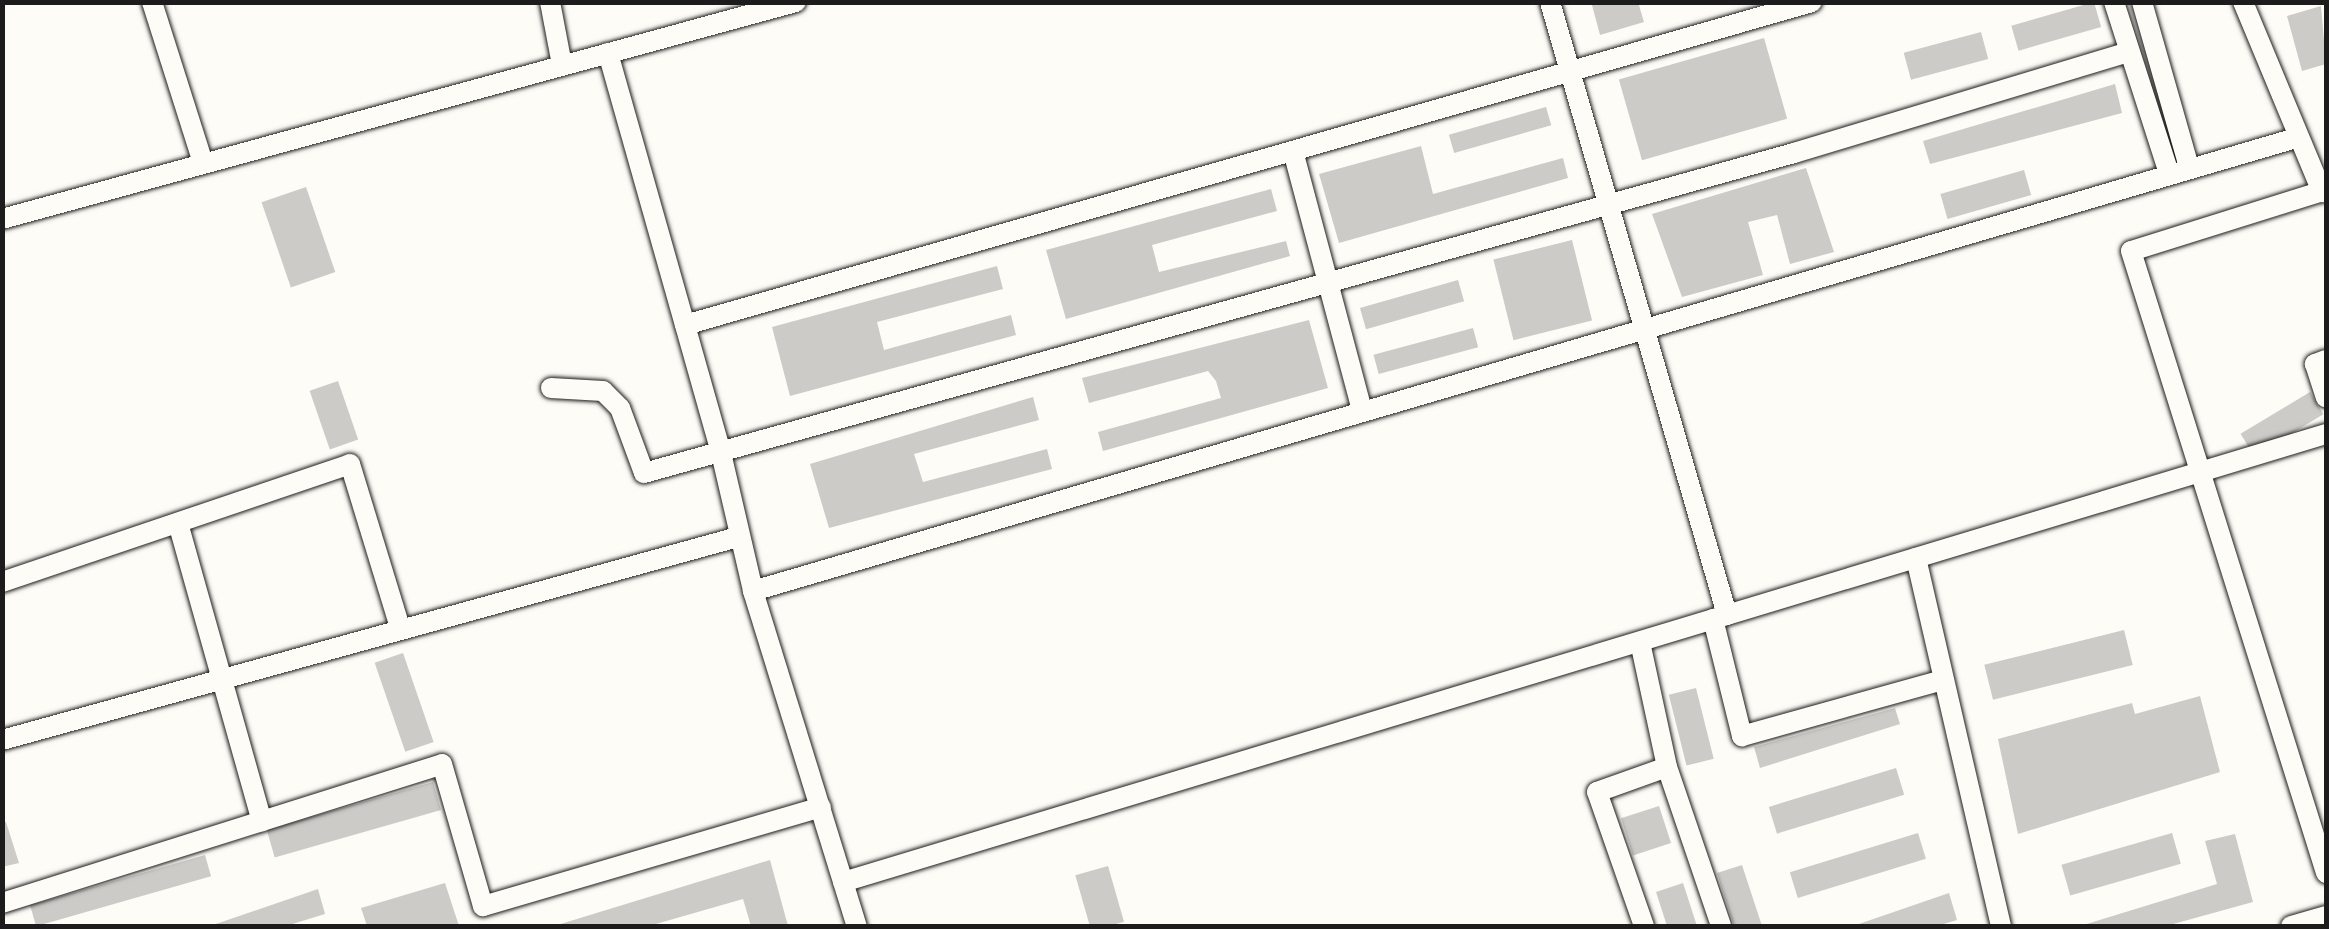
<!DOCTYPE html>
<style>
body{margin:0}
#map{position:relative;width:2329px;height:929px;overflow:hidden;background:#fdfcf7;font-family:Sriracha,sans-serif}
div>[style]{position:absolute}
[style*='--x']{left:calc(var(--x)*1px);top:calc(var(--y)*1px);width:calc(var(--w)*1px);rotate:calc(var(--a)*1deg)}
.building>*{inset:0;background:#cccbc8;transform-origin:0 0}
.roads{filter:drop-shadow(0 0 2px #1c1c1c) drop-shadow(0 0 2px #1c1c1c)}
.minor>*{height:20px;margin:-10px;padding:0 10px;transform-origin:10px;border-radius:10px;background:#fdfcf7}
span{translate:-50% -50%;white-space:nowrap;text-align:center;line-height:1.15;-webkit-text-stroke:8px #fdfcf7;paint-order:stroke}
.frame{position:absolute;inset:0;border:5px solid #1c1c1c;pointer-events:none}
</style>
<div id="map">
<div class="building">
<i style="clip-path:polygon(1600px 2px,1638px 2px,1644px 22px,1600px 35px,1592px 5px)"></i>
<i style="left:2094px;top:2px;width:26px;height:86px;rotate:74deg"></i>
<i style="clip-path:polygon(2321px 6px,2326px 64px,2302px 71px,2287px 16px)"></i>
<i style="left:1981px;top:32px;width:28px;height:80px;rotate:75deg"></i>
<i style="left:1764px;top:38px;width:84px;height:151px;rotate:74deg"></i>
<i style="clip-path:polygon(2115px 84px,2122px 113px,1930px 164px,1923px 141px)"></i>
<i style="left:1546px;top:107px;width:19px;height:101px;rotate:74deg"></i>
<i style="clip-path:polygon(1421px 146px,1433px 194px,1563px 158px,1568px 178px,1339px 243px,1319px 174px)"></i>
<i style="clip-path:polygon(1806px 168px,1834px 252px,1790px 264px,1777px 215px,1748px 222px,1763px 275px,1682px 297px,1652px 214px)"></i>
<i style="left:2024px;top:170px;width:26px;height:87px;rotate:74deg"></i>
<i style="left:306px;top:187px;width:90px;height:47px;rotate:71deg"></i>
<i style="clip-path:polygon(1271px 189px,1277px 211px,1152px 245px,1159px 272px,1286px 241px,1290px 256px,1066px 319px,1046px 250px)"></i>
<i style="left:1572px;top:240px;width:83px;height:81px;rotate:76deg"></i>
<i style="clip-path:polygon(997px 266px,1003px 289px,877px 322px,884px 350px,1011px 315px,1016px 335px,790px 396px,772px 327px)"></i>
<i style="left:1458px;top:280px;width:22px;height:102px;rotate:74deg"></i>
<i style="clip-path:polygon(1309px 320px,1328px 388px,1103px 451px,1098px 432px,1221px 398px,1216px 381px,1208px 371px,1089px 403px,1082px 378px)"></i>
<i style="left:1473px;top:328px;width:20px;height:103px;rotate:75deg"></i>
<i style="left:338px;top:381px;width:62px;height:30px;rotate:71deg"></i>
<i style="left:2310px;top:392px;width:26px;height:81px;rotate:59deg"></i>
<i style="clip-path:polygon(1033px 397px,1039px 420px,914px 454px,923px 482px,1047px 449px,1052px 469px,829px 528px,810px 464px)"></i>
<i style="left:2124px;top:630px;width:36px;height:144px;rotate:76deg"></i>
<i style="left:403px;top:653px;width:94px;height:30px;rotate:71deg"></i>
<i style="left:1696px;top:688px;width:73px;height:28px;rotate:76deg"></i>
<i style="clip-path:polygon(2200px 696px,2220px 772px,2018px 834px,1998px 739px,2132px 703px,2135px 714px)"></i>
<i style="clip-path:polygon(1895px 708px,1900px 724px,1760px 768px,1754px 747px)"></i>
<i style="left:1896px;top:768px;width:28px;height:133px;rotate:73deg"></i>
<i style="left:433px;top:782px;width:29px;height:173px;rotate:74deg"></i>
<i style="left:1659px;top:806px;width:39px;height:40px;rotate:72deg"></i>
<i style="clip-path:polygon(6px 822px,19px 863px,2px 867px,2px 823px)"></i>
<i style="left:1918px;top:833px;width:27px;height:134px;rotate:73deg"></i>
<i style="left:2172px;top:833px;width:32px;height:115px;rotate:74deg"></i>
<i style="clip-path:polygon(2235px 834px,2253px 902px,2166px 926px,2080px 926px,2217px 884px,2205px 841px)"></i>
<i style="left:205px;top:855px;width:22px;height:182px;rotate:74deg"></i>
<i style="clip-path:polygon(770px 860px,788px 926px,751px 926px,743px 899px,649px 926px,554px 926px)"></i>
<i style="clip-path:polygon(1742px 865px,1762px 926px,1734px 926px,1717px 873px)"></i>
<i style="left:1108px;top:866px;width:58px;height:34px;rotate:74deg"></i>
<i style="clip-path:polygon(445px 883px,459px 926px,367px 926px,361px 908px)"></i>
<i style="clip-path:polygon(1683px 883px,1697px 926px,1667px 926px,1656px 892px)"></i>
<i style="clip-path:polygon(318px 889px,325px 914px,286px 926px,210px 926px)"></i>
<i style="clip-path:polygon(1949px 893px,1957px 920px,1937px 926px,1853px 926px)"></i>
</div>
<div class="roads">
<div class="minor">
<i style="--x:152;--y:2;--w:169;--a:72.4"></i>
<i style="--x:550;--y:2;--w:64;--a:79.2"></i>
<i style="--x:1550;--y:2;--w:638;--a:73.89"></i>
<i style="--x:2114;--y:2;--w:180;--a:72.2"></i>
<i style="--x:2142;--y:2;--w:172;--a:74.1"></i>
<i style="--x:2243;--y:2;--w:206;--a:67.4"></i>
<i style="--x:608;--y:53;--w:416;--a:74.2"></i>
<i style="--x:721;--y:453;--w:142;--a:76.9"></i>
<i style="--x:753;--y:591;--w:351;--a:72.8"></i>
<i style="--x:1293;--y:151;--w:269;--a:75.1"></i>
<i style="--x:2326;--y:190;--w:204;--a:162.6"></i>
<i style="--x:2131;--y:251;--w:652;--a:72.59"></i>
<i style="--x:2;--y:219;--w:823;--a:-15.29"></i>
<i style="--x:685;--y:325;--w:1172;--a:-15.99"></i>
<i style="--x:2326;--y:360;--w:12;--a:160"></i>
<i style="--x:2315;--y:364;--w:35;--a:72"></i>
<i style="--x:551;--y:388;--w:52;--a:3.3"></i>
<i style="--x:603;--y:391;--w:24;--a:45"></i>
<i style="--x:620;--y:408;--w:69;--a:69.7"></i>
<i style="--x:644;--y:473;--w:1194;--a:-15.55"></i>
<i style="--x:1794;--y:153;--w:350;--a:-16.8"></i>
<i style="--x:178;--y:523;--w:310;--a:74.3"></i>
<i style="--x:1916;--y:558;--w:378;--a:77"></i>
<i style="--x:2;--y:582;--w:367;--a:-18.7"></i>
<i style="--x:350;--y:464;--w:171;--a:73"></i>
<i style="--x:753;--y:591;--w:1608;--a:-16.36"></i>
<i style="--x:1713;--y:619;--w:121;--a:76.1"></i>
<i style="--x:1742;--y:736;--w:209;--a:-15.6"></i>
<i style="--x:1640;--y:642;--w:128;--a:77.8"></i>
<i style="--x:1667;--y:767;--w:168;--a:71.2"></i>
<i style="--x:2;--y:740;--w:763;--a:-15.42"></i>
<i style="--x:843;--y:882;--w:1549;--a:-16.81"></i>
<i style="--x:2;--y:903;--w:461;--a:-17.5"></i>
<i style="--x:442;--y:764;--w:148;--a:73.9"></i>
<i style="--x:483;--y:906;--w:352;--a:-16.3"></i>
<i style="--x:1644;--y:926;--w:142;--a:-109.3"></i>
<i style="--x:1597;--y:792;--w:74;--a:-19.7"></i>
<i style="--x:2291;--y:926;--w:36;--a:-16"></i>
</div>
</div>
<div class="frame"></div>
</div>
